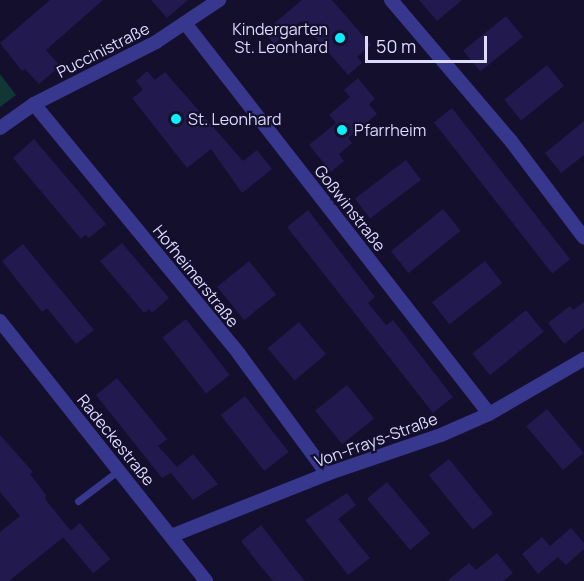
<!DOCTYPE html>
<meta charset="utf-8">
<style>
body{margin:0}
#map{position:relative;width:584px;height:581px;overflow:hidden;background:#130f2c;font-family:Manrope,sans-serif}
div>[style]{position:absolute}
[style*='--x']{left:calc(var(--x)*1px);top:calc(var(--y)*1px);width:calc(var(--w)*1px);rotate:calc(var(--a)*1deg)}
.green>*{inset:0;background:#113734}
.building>*{inset:0;background:#221a4f;transform-origin:0 0}
.lane>*{height:7px;margin:-3.5px;padding:0 3.5px;transform-origin:3.5px;border-radius:3.5px;background:#37378e}
.street>*{height:14px;margin:-7px;padding:0 7px;transform-origin:7px;border-radius:7px;background:#37378e}
.dots>*{width:16px;height:16px;translate:-50% -50%;box-sizing:border-box;border:3px solid #130f2c;border-radius:50%}
span{translate:-50% -50%;white-space:nowrap;text-align:center;line-height:1.15;-webkit-text-stroke:4.5px #130f2c;paint-order:stroke}
.poi-label{font-size:16px;color:#dddaff}
.right{translate:-100% -50%;text-align:right}
.left{translate:0 -50%;text-align:left}
.street-label{font-size:16px;color:#dddaff}
.scale{position:absolute;left:365px;top:36px;width:122px;height:27px;box-sizing:border-box;border:3px solid #dddaff;border-top:0;padding-left:8px;font-size:18px;line-height:21px;white-space:nowrap;color:#dddaff;-webkit-text-stroke:4px #130f2c;paint-order:stroke}
</style>
<div id="map">
<div class="green">
<i style="clip-path:polygon(0 74px,16px 95px,0 107px)"></i>
</div>
<div class="building">
<i style="clip-path:polygon(50px 0,103px 0,46px 50px,60px 66px,39px 84px,25px 69px,22px 71px,0 43px)"></i>
<i style="clip-path:polygon(151px 0,188px 0,167px 18px)"></i>
<i style="clip-path:polygon(302px 0,332px 0,371px 45px,357px 57px,362px 63px,348px 75px,301px 21px,274px 44px,264px 32px)"></i>
<i style="clip-path:polygon(419px 0,462px 0,437px 21px)"></i>
<i style="left:506px;top:16px;width:27px;height:55px;rotate:51deg"></i>
<i style="left:547px;top:65px;width:27px;height:55px;rotate:51deg"></i>
<i style="clip-path:polygon(147px 71px,155px 80px,165px 72px,243px 161px,257px 150px,272px 169px,242px 193px,211px 149px,187px 168px,132px 98px,143px 90px,136px 81px)"></i>
<i style="clip-path:polygon(358px 78px,375px 99px,369px 104px,377px 114px,348px 138px,352px 143px,339px 154px,344px 161px,331px 172px,309px 145px,336px 123px,329px 115px,350px 97px,344px 90px)"></i>
<i style="left:452px;top:108px;width:192px;height:23px;rotate:52deg"></i>
<i style="clip-path:polygon(584px 121px,584px 155px,561px 173px,545px 153px)"></i>
<i style="clip-path:polygon(34px 139px,106px 224px,89px 238px,85px 235px,81px 239px,13px 158px)"></i>
<i style="left:406px;top:160px;width:25px;height:64px;rotate:53deg"></i>
<i style="left:443px;top:209px;width:28px;height:67px;rotate:51deg"></i>
<i style="clip-path:polygon(308px 210px,375px 297px,368px 303px,386px 325px,393px 320px,453px 397px,433px 413px,287px 227px)"></i>
<i style="clip-path:polygon(122px 243px,169px 298px,152px 313px,149px 309px,144px 313px,100px 261px)"></i>
<i style="clip-path:polygon(23px 244px,94px 330px,76px 344px,47px 308px,42px 312px,2px 261px)"></i>
<i style="left:249px;top:261px;width:43px;height:41px;rotate:51deg"></i>
<i style="left:485px;top:261px;width:28px;height:67px;rotate:52deg"></i>
<i style="clip-path:polygon(584px 302px,584px 328px,564px 344px,548px 323px,570px 306px,573px 310px)"></i>
<i style="left:526px;top:310px;width:28px;height:69px;rotate:51deg"></i>
<i style="left:186px;top:319px;width:71px;height:30px;rotate:52deg"></i>
<i style="left:299px;top:322px;width:42px;height:41px;rotate:50deg"></i>
<i style="clip-path:polygon(117px 378px,167px 439px,158px 446px,177px 467px,193px 454px,218px 484px,193px 500px,171px 473px,162px 478px,96px 395px)"></i>
<i style="left:347px;top:385px;width:43px;height:41px;rotate:51deg"></i>
<i style="left:245px;top:396px;width:71px;height:31px;rotate:52deg"></i>
<i style="left:547px;top:409px;width:57px;height:27px;rotate:50deg"></i>
<i style="clip-path:polygon(0 435px,33px 472px,30px 474px,46px 495px,45px 499px,71px 531px,9px 581px,0 581px,0 532px,20px 516px,0 492px)"></i>
<i style="left:449px;top:459px;width:70px;height:26px;rotate:51deg"></i>
<i style="left:387px;top:482px;width:67px;height:26px;rotate:50deg"></i>
<i style="clip-path:polygon(347px 493px,356px 505px,338px 519px,370px 558px,348px 575px,305px 520px)"></i>
<i style="left:80px;top:523px;width:47px;height:22px;rotate:50deg"></i>
<i style="clip-path:polygon(261px 525px,295px 569px,305px 581px,273px 581px,258px 563px,241px 541px)"></i>
<i style="clip-path:polygon(571px 528px,584px 543px,584px 549px,566px 565px,558px 557px,538px 574px,522px 554px,542px 537px,550px 546px)"></i>
<i style="clip-path:polygon(497px 553px,513px 573px,503px 581px,447px 581px,469px 563px,476px 570px)"></i>
</div>
<div class="lane">
<i style="--x:78;--y:501;--w:51;--a:-37.1"></i>
</div>
<div class="street">
<i style="--x:391;--y:0;--w:185;--a:49.6"></i>
<i style="--x:511;--y:141;--w:121;--a:53"></i>
<i style="--x:185;--y:23;--w:495;--a:52.1"></i>
<i style="--x:34;--y:104;--w:323;--a:50.6"></i>
<i style="--x:239;--y:354;--w:149;--a:53.7"></i>
<i style="--x:0;--y:128;--w:42;--a:-35.2"></i>
<i style="--x:34;--y:104;--w:137;--a:-26.9"></i>
<i style="--x:156;--y:42;--w:76;--a:-33.7"></i>
<i style="--x:0;--y:321;--w:332;--a:51.6"></i>
<i style="--x:171;--y:536;--w:168;--a:-21.7"></i>
<i style="--x:327;--y:474;--w:120;--a:-18.9"></i>
<i style="--x:441;--y:435;--w:52;--a:-23.6"></i>
<i style="--x:489;--y:414;--w:110;--a:-30.1"></i>
</div>
<div class="dots">
<i style="left:340px;top:38px;background:#06f0ff"></i>
<i style="left:176px;top:119px;background:#06f0ff"></i>
<i style="left:342px;top:130px;background:#06f0ff"></i>
</div>
<div class="poi-label">
<span class="right" style="left:328px;top:38px">Kindergarten<br>St. Leonhard</span>
<span class="left" style="left:188px;top:119px">St. Leonhard</span>
<span class="left" style="left:354px;top:130px">Pfarrheim</span>
</div>
<div class="street-label">
<span style="left:103px;top:50px;rotate:-27deg">Puccinistraße</span>
<span style="left:350px;top:208px;rotate:52deg">Goßwinstraße</span>
<span style="left:196px;top:276px;rotate:51deg">Hofheimerstraße</span>
<span style="left:116px;top:440px;rotate:51deg">Radeckestraße</span>
<span style="left:376px;top:440px;rotate:-20deg">Von-Frays-Straße</span>
</div>
<div class="scale">50 m</div>
</div>
